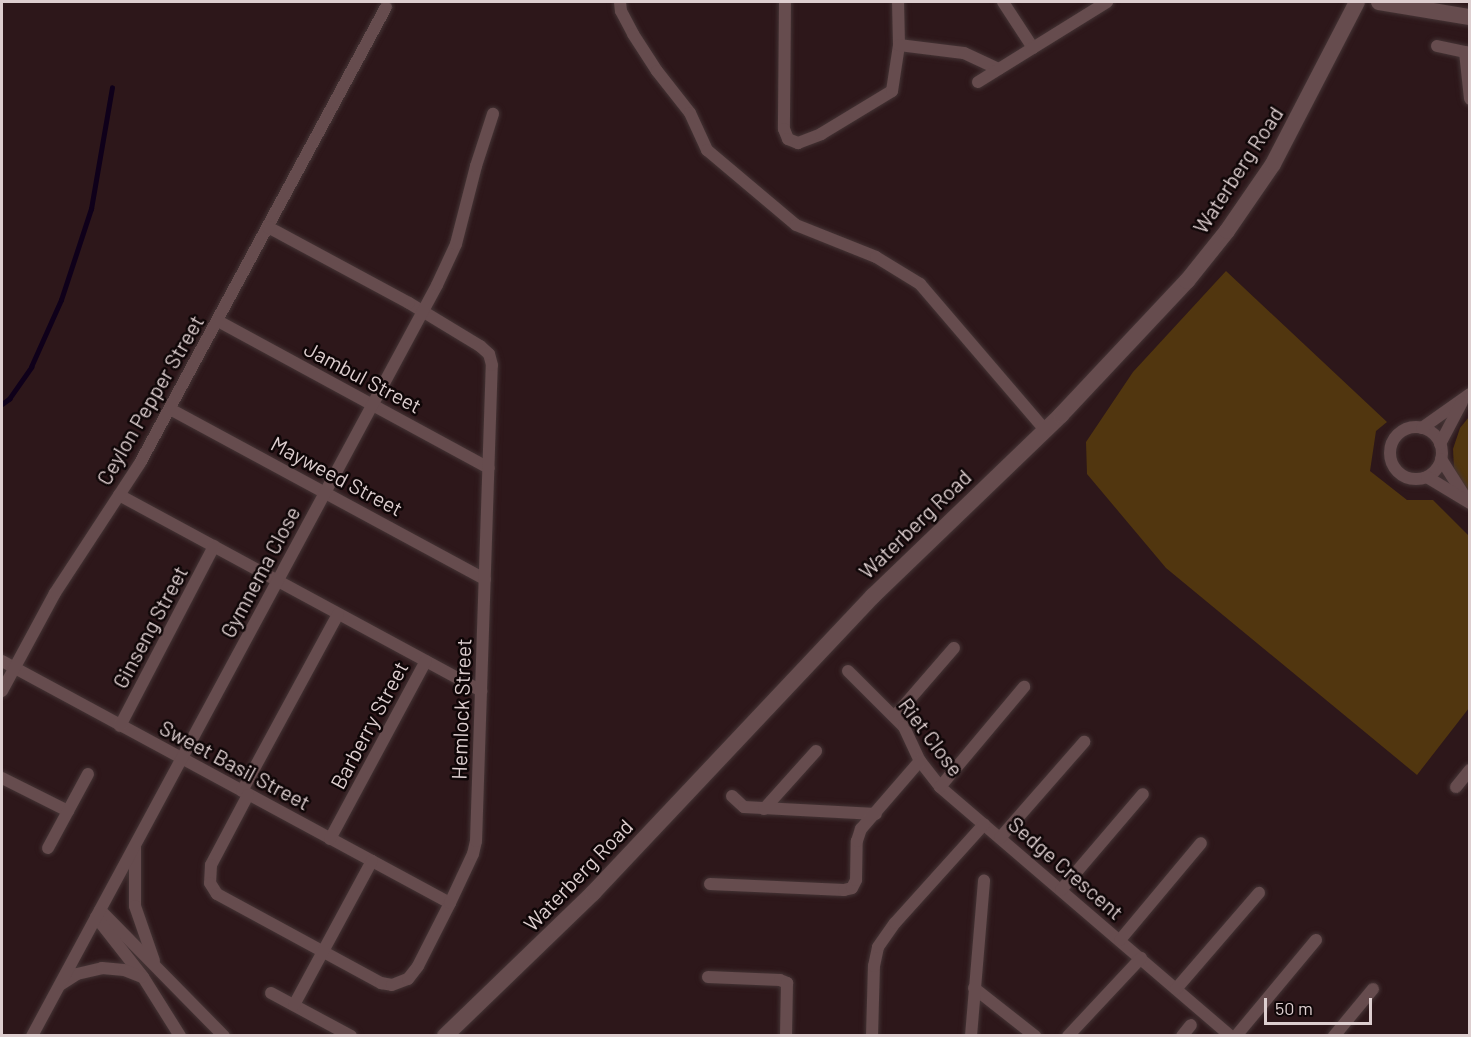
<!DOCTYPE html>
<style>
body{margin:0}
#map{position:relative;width:1471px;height:1037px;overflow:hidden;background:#2d171a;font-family:Barlow,sans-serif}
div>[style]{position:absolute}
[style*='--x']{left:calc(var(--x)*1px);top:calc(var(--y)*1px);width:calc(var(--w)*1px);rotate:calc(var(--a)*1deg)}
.green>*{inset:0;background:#51360f}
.stream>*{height:4.5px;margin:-2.25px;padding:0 2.25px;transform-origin:2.25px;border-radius:2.25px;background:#0f001a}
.roads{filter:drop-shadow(0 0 2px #443435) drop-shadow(0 0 2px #443435)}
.street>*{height:12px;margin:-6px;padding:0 6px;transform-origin:6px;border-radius:6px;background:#664c4e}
.street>.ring{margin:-6px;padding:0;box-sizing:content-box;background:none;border:12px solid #664c4e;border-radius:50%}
.secondary>*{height:16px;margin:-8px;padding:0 8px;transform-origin:8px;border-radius:8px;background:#664c4e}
span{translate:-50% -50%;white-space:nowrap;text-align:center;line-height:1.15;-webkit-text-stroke:5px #0f0607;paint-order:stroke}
.street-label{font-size:21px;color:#ddcecf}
.frame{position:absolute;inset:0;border:3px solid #ddcecf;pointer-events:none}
.scale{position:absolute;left:1264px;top:998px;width:108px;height:27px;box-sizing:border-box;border:3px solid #ddcecf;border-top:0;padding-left:8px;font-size:18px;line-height:21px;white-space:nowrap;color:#ddcecf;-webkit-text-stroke:4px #0f0607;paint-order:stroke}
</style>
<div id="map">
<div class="green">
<i style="clip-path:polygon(1226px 271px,1387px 422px,1376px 431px,1370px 471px,1407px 500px,1433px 500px,1469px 536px,1469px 708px,1417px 775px,1166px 568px,1087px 474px,1086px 442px,1133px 372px)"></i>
<i style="clip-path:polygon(1469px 417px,1469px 496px,1454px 468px,1453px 449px,1460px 428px)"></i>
</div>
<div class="stream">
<i style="--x:2;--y:404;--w:9;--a:-36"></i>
<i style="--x:9;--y:399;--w:39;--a:-55"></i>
<i style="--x:31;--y:367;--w:73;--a:-65.9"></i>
<i style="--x:61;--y:300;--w:96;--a:-71.8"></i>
<i style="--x:91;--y:209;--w:123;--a:-80.2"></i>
</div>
<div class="roads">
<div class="street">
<i style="--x:620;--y:2;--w:9;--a:84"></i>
<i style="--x:621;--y:11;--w:26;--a:62"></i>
<i style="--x:633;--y:34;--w:44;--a:57"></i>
<i style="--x:657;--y:71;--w:53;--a:51.8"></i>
<i style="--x:690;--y:113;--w:41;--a:65.3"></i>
<i style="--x:707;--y:150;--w:116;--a:40.1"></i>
<i style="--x:796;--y:225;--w:86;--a:21.8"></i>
<i style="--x:876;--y:257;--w:52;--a:31.5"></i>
<i style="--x:920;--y:284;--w:192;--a:49.4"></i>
<i style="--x:785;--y:2;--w:127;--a:90.5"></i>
<i style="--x:784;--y:129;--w:11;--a:68"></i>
<i style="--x:788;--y:139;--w:11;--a:22"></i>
<i style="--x:798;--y:143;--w:25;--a:-21"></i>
<i style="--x:821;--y:134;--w:83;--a:-31.2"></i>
<i style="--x:892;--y:91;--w:47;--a:-81.3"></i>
<i style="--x:899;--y:45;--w:43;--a:-91.3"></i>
<i style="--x:1003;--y:2;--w:55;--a:56.9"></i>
<i style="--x:899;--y:45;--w:65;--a:7"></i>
<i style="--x:964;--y:53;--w:38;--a:25"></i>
<i style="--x:1437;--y:46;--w:34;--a:12"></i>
<i style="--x:1465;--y:52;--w:47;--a:83.9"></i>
<i style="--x:978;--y:82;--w:152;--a:-31.8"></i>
<i style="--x:218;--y:321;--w:308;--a:28.5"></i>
<i style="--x:170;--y:409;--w:358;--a:28.4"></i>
<i class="ring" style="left:1390px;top:427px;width:40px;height:40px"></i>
<i style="--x:1422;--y:428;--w:59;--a:-35.3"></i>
<i style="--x:1440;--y:444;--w:47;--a:-62.4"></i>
<i style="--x:1441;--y:459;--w:45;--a:57.7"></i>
<i style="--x:1427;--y:477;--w:50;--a:31.2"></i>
<i style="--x:119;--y:495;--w:412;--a:28.4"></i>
<i style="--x:2;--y:661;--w:509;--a:28.38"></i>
<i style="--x:848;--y:671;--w:79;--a:45"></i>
<i style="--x:904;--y:727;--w:38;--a:65"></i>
<i style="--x:920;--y:761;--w:33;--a:52"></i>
<i style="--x:940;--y:787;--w:383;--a:40.6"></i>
<i style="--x:2;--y:691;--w:111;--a:-61.6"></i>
<i style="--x:55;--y:593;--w:155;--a:-56.8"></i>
<i style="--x:140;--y:463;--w:518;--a:-61.65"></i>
<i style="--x:895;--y:716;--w:90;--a:-49.1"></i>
<i style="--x:120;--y:726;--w:203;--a:-62.4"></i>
<i style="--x:2;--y:778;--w:74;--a:26.6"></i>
<i style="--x:940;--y:787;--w:131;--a:-50"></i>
<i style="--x:1456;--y:787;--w:22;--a:-51"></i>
<i style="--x:242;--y:791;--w:201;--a:-61.5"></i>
<i style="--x:248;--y:795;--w:79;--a:117.9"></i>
<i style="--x:211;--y:865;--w:18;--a:93"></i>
<i style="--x:210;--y:883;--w:13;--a:58"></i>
<i style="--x:217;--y:894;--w:187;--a:28.5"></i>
<i style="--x:381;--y:983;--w:11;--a:10"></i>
<i style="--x:392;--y:985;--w:17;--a:-21"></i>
<i style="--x:408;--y:979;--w:16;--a:-52"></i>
<i style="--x:418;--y:966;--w:71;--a:-63.1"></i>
<i style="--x:450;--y:903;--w:54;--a:-64.9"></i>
<i style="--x:473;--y:854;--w:13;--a:-77"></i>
<i style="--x:476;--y:841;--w:476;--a:-88.1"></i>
<i style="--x:492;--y:365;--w:11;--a:-105"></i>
<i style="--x:489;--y:354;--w:12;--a:-138"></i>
<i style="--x:480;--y:346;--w:83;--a:-148.8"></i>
<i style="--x:409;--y:303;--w:160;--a:-151.7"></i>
<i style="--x:732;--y:796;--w:16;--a:43"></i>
<i style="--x:744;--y:807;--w:132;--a:3"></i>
<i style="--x:764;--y:809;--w:78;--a:-48.1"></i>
<i style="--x:1000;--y:838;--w:128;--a:-48.8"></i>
<i style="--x:330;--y:839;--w:202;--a:-61.7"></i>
<i style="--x:135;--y:847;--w:59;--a:90"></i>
<i style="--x:135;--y:906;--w:58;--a:70.9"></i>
<i style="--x:48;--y:848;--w:84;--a:-61.6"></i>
<i style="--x:710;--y:884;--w:134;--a:2.6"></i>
<i style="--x:844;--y:890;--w:8;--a:-14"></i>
<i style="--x:852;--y:888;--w:9;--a:-63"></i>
<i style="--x:856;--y:880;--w:39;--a:-89"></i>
<i style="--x:857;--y:841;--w:13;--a:-72"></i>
<i style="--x:861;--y:829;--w:90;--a:-49.1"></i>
<i style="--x:1061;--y:890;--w:126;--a:-49.5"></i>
<i style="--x:100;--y:910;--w:177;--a:45.5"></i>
<i style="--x:96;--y:917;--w:76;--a:51.9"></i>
<i style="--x:143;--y:977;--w:70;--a:57.9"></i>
<i style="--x:1120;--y:940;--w:126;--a:-50.1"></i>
<i style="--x:708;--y:977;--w:72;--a:2.4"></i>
<i style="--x:780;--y:980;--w:8;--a:23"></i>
<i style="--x:787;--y:983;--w:53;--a:91.1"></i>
<i style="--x:60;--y:985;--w:20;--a:-33"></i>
<i style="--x:77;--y:974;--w:26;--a:-13"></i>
<i style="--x:102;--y:968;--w:22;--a:5"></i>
<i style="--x:124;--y:970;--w:19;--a:21"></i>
<i style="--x:974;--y:988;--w:78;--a:38.2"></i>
<i style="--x:1176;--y:989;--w:127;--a:-49.2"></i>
<i style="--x:271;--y:993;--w:91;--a:28.3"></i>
<i style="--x:294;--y:1005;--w:164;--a:-61.6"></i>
<i style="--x:32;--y:1036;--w:853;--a:-61.66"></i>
<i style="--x:437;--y:285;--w:45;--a:-65.1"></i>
<i style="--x:456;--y:244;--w:81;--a:-75.6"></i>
<i style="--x:476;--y:166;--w:55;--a:-71.9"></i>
<i style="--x:872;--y:1036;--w:70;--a:-88.4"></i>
<i style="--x:874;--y:966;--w:19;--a:-78"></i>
<i style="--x:878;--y:947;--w:29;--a:-55"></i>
<i style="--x:895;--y:923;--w:133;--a:-48"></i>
<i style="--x:971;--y:1036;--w:156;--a:-85.2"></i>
<i style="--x:1068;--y:1036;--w:107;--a:-46.9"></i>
<i style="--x:1182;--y:1036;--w:14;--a:-51"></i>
<i style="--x:1236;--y:1036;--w:125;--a:-50.2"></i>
<i style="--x:1334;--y:1036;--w:61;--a:-50.3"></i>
</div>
<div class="secondary">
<i style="--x:1379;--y:2;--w:92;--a:9.4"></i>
<i style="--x:445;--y:1036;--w:206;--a:-44"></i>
<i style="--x:593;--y:893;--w:408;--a:-46.7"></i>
<i style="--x:873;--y:596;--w:261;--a:-43.9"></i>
<i style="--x:1061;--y:415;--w:184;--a:-46.8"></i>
<i style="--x:1187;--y:281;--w:64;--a:-51.3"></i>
<i style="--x:1227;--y:231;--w:81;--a:-55.5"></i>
<i style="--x:1273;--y:164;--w:182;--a:-62.6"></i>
</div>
</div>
<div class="street-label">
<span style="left:1238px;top:170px;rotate:-57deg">Waterberg Road</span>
<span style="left:363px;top:377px;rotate:28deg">Jambul Street</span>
<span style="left:150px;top:400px;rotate:-60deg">Ceylon Pepper Street</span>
<span style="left:337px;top:476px;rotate:28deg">Mayweed Street</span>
<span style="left:915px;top:524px;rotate:-44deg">Waterberg Road</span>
<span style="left:260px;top:572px;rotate:-62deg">Gymnema Close</span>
<span style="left:150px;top:627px;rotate:-62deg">Ginseng Street</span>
<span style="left:461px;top:709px;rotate:-88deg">Hemlock Street</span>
<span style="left:369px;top:725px;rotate:-62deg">Barberry Street</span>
<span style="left:931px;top:737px;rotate:53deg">Riet Close</span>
<span style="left:235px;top:765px;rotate:28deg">Sweet Basil Street</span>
<span style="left:1066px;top:868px;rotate:41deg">Sedge Crescent</span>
<span style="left:578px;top:875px;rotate:-46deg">Waterberg Road</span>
</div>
<div class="frame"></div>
<div class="scale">50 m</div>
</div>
